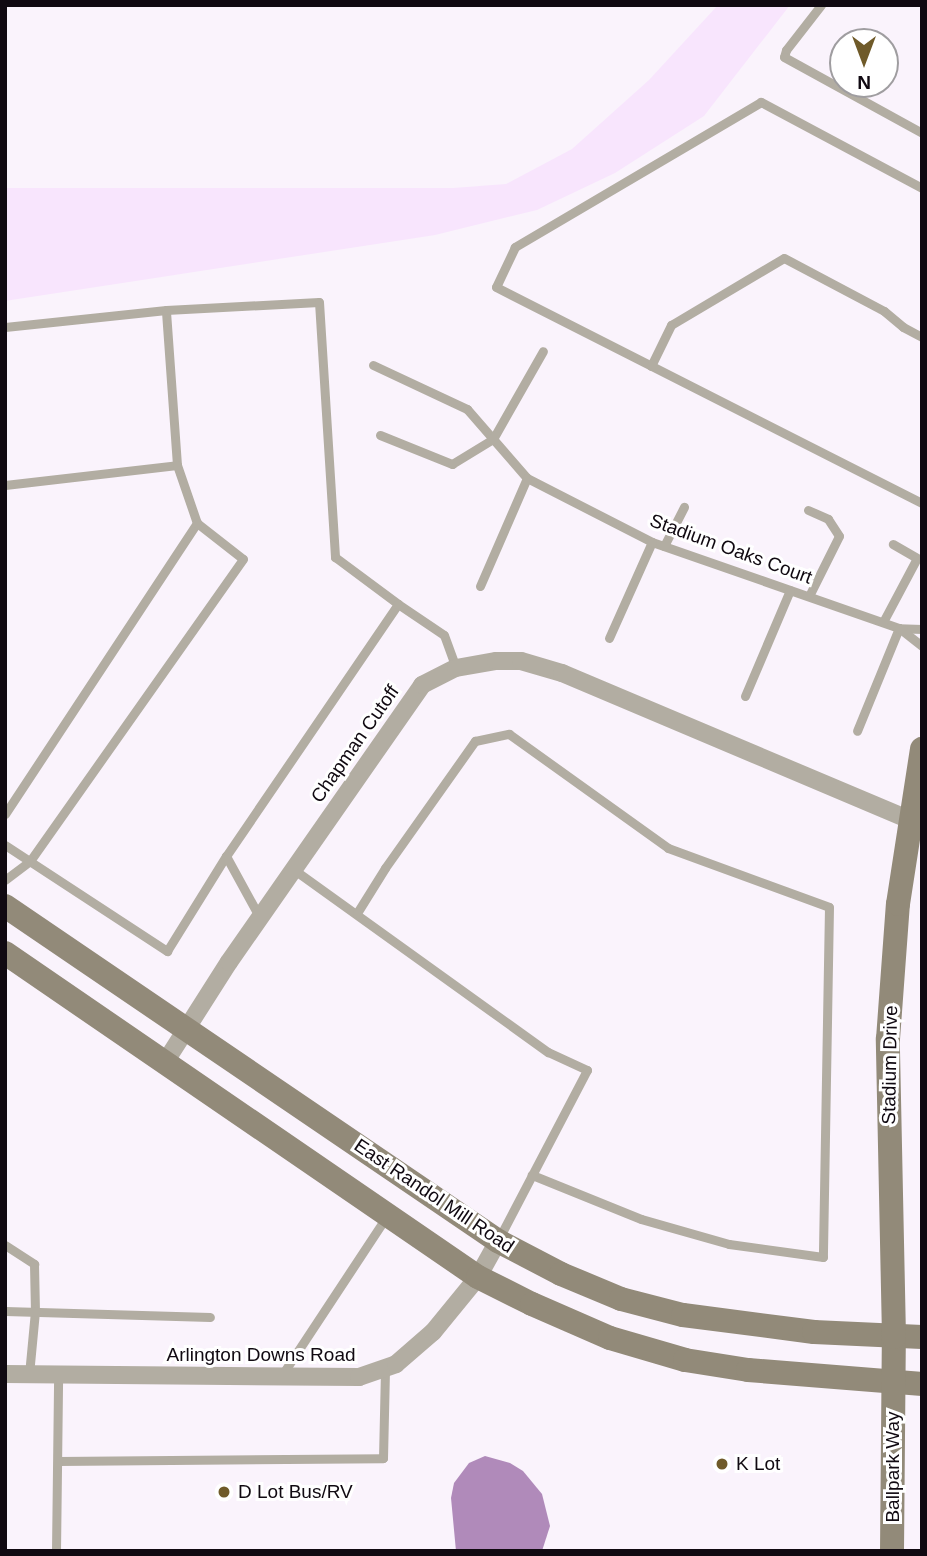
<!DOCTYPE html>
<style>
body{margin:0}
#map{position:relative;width:927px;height:1556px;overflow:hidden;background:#faf3fc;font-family:Arial,sans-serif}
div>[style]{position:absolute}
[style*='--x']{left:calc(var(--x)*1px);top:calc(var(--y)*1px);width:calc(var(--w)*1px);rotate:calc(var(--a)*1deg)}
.built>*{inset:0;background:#f8e5fd}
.water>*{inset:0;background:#b08aba}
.service>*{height:9px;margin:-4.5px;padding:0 4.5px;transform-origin:4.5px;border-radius:4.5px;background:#b2ada2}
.minor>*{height:18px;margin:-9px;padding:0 9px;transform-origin:9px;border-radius:9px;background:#b2ada2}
.secondary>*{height:24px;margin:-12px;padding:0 12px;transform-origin:12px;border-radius:12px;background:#928a79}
.dots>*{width:19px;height:19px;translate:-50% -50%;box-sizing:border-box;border:4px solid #fff;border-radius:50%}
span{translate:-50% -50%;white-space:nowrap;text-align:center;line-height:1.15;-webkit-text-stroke:6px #fff;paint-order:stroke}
.street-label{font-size:19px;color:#100911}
.poi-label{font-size:19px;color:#100911}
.left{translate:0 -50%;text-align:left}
.frame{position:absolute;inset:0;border:7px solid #100911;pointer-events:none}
.north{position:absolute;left:829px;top:28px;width:70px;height:70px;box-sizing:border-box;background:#fff;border:2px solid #9f9da0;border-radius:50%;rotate:180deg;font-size:19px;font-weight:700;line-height:28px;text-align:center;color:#100911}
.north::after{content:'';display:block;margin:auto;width:24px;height:32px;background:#6f5a29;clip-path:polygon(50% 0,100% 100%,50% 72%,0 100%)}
</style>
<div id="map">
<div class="built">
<i style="clip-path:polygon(718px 5px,790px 5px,704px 116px,615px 173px,537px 210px,435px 235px,5px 301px,5px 188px,453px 188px,506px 184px,572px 149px,649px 80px)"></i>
</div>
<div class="water">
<i style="clip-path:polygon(485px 1456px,510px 1463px,523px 1471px,542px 1494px,550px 1526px,542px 1551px,456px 1551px,451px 1498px,454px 1483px,469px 1463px)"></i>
</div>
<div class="service">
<i style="--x:821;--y:5;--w:57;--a:127.9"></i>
<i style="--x:786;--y:50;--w:7;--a:106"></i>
<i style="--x:784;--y:57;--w:158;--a:28.8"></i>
<i style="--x:922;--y:188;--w:183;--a:-151.9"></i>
<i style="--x:761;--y:102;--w:286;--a:149.5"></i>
<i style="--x:515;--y:247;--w:44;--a:115.4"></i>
<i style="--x:496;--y:287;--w:478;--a:26.9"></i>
<i style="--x:5;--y:327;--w:162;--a:-6"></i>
<i style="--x:373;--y:365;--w:104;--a:25.1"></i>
<i style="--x:467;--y:409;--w:91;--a:49"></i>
<i style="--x:527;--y:478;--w:140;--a:27.1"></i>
<i style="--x:652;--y:542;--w:262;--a:19.2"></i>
<i style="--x:899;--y:628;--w:111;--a:112.2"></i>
<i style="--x:651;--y:366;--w:46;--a:-64"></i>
<i style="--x:671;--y:325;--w:131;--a:-30.7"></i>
<i style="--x:784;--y:258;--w:113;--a:27.9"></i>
<i style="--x:884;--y:311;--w:25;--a:40"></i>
<i style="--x:903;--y:327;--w:21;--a:28"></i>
<i style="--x:380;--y:435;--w:78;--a:21.9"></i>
<i style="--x:452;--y:464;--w:48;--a:-31.4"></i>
<i style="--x:493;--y:439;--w:101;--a:-60.4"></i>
<i style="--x:177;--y:465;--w:155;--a:-94.1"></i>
<i style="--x:166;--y:310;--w:153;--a:-3"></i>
<i style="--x:319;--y:302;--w:256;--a:86.4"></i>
<i style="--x:335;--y:557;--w:79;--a:36.7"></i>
<i style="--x:398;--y:604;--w:305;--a:124.3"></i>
<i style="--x:226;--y:856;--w:71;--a:61.3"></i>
<i style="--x:5;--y:485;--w:173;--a:-6.6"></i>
<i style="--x:177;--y:465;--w:61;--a:71"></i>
<i style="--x:808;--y:510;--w:22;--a:24"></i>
<i style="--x:828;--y:519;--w:20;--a:57"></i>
<i style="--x:839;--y:536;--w:67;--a:116.6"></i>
<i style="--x:664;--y:546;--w:44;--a:-62.9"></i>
<i style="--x:480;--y:586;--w:118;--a:-66.5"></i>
<i style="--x:398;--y:604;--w:55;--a:34"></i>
<i style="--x:444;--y:635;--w:35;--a:70"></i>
<i style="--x:883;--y:622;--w:72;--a:-62"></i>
<i style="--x:917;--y:558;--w:28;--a:-150"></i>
<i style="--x:922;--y:629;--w:23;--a:-178"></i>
<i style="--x:899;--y:628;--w:29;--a:38"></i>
<i style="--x:609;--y:638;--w:105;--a:-65.9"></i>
<i style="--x:745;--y:696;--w:115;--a:-67"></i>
<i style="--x:5;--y:814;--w:349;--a:-56.6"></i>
<i style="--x:197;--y:523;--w:58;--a:38"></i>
<i style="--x:243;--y:559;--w:370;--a:125.2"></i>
<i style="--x:30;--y:861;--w:31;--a:143"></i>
<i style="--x:5;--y:845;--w:194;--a:33.2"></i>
<i style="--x:167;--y:951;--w:112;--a:-58.2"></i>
<i style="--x:293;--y:869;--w:314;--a:35.7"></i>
<i style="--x:548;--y:1052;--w:43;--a:24.8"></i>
<i style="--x:587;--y:1070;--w:192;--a:117.6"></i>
<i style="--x:357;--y:913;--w:53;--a:-58.1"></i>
<i style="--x:385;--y:868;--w:156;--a:-54.7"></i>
<i style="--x:475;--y:741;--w:35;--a:-12"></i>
<i style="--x:509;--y:734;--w:196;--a:35.6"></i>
<i style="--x:668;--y:848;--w:171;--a:20.1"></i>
<i style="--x:829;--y:907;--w:350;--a:91"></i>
<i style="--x:823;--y:1257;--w:95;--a:-172.1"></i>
<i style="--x:729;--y:1244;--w:91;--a:-164.1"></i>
<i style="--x:641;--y:1219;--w:118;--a:-158"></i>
<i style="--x:5;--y:1245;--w:35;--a:33"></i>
<i style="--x:34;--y:1264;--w:47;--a:88.8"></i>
<i style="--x:35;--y:1311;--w:63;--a:95.4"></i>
<i style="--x:5;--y:1311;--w:205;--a:1.7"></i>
<i style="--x:280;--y:1378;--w:193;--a:-56.6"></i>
<i style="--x:58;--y:1461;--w:325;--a:-0.5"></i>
<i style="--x:383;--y:1458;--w:90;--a:-88.7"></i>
<i style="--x:56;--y:1551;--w:175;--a:-89.3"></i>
</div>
<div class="minor">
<i style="--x:164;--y:1064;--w:121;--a:-57.5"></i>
<i style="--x:229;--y:962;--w:338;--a:-55.1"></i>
<i style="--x:422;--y:685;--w:38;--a:-27"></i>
<i style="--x:456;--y:668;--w:41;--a:-9.9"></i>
<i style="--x:496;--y:661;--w:25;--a:0"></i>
<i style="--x:521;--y:661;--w:43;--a:16.3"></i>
<i style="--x:562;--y:673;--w:391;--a:22.9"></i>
<i style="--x:5;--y:1374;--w:354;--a:0.5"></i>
<i style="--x:359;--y:1377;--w:39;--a:-19"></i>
<i style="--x:396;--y:1364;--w:49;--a:-40.9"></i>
<i style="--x:433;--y:1332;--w:71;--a:-50.7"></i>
<i style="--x:478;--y:1277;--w:41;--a:-60.9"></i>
</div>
<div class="secondary">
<i style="--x:5;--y:906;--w:596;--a:34.2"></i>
<i style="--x:498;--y:1241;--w:71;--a:27.6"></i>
<i style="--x:561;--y:1274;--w:65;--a:22.6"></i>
<i style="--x:621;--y:1299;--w:64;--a:14.5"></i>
<i style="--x:683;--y:1315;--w:132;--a:7.4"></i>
<i style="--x:814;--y:1332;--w:108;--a:2.7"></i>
<i style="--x:5;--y:953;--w:573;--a:34.41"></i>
<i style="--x:478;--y:1277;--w:60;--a:26.6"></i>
<i style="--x:532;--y:1304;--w:85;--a:23.6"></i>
<i style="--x:610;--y:1338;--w:78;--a:16.3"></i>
<i style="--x:685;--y:1360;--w:64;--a:9"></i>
<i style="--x:748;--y:1370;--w:175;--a:4.6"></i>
<i style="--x:892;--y:1551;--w:214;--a:-89.5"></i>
<i style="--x:894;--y:1337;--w:298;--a:-91.2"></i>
<i style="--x:888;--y:1039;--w:135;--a:-85.8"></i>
<i style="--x:898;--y:904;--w:157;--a:-81.2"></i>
</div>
<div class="dots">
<i style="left:722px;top:1464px;background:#6f5a29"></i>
<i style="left:224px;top:1492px;background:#6f5a29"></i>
</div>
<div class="street-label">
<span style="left:731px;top:549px;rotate:20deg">Stadium Oaks Court</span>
<span style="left:355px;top:744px;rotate:-55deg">Chapman Cutoff</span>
<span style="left:890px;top:1065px;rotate:-89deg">Stadium Drive</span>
<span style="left:434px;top:1196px;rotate:34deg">East Randol Mill Road</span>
<span style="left:261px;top:1355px">Arlington Downs Road</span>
<span style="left:893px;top:1467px;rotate:-90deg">Ballpark Way</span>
</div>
<div class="poi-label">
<span class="left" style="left:736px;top:1464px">K Lot</span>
<span class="left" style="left:238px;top:1492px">D Lot Bus/RV</span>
</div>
<div class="frame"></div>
<div class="north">N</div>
</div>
